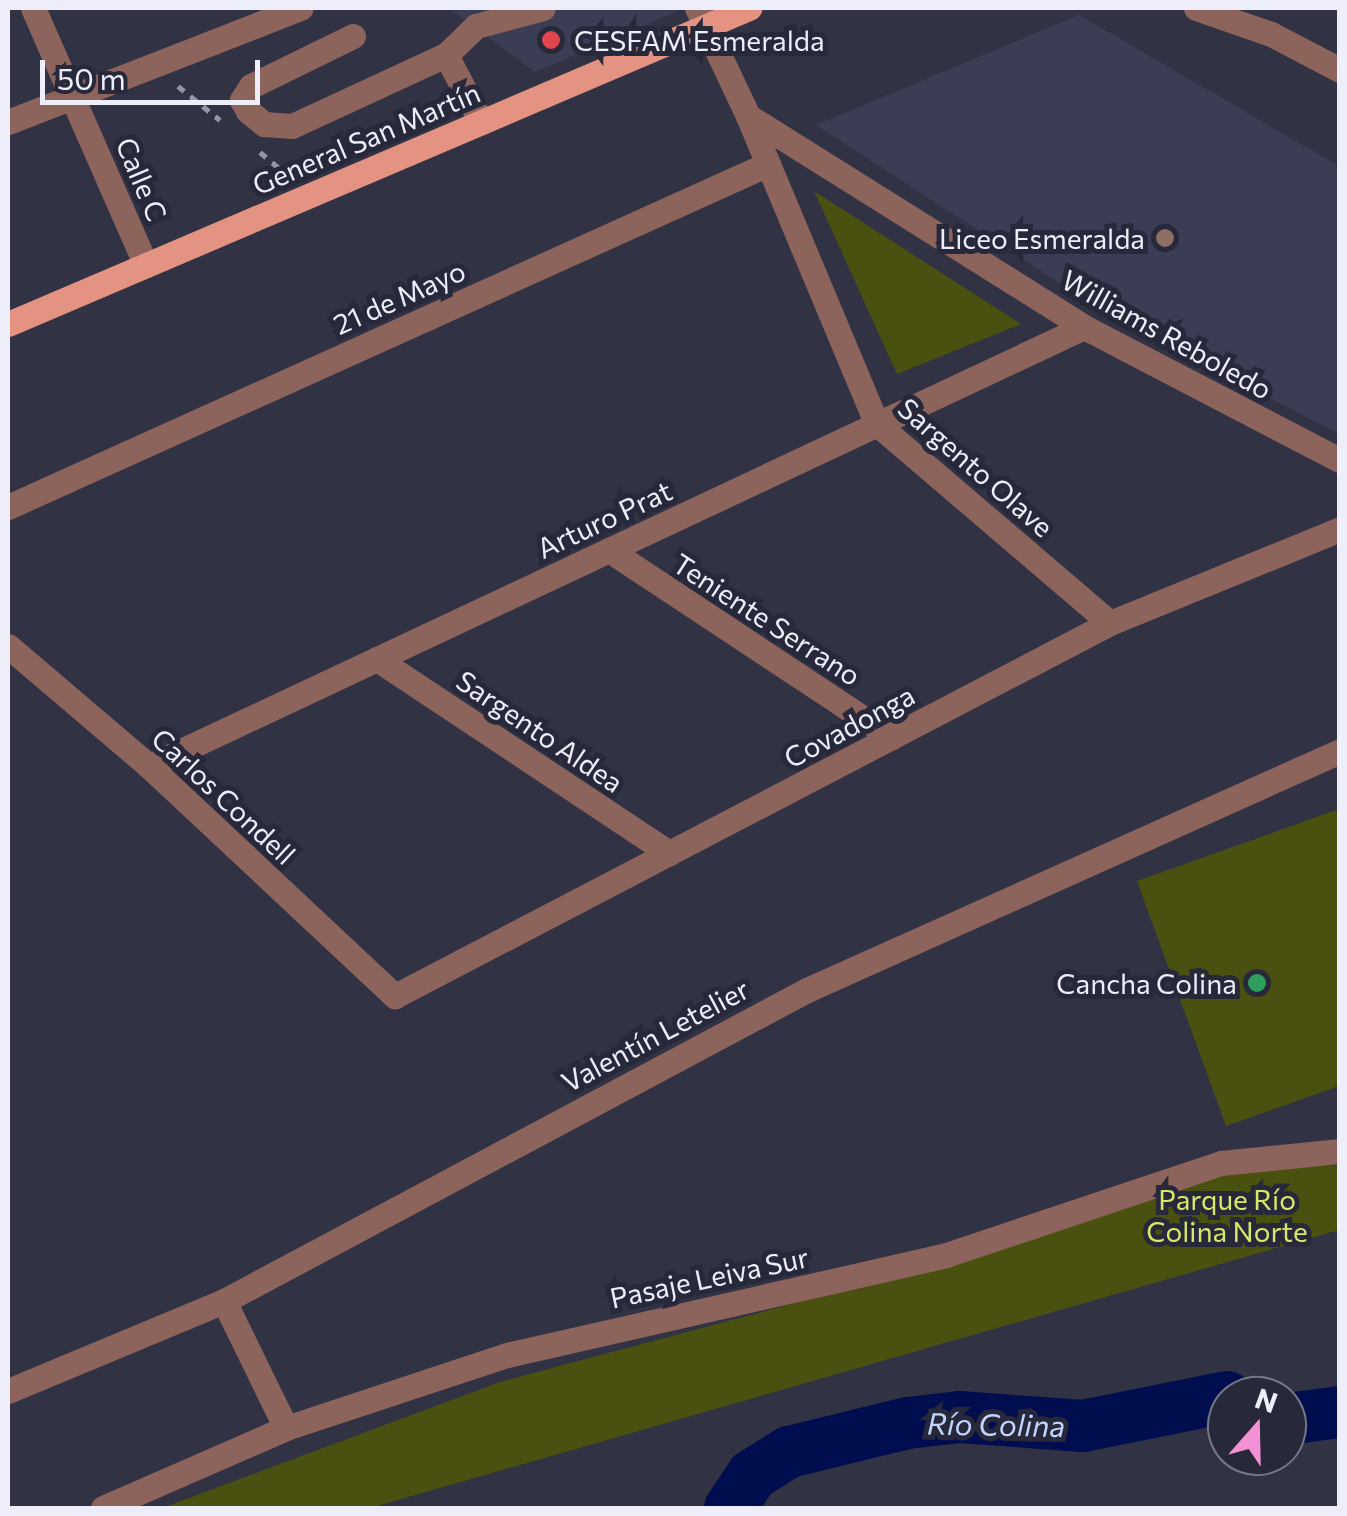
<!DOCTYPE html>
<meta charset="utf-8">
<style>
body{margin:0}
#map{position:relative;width:1347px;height:1516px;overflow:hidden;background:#313244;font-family:Commissioner,sans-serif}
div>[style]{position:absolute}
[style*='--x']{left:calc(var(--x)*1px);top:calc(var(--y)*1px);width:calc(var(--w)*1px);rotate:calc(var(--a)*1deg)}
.built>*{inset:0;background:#3b3d54}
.green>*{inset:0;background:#4a5110}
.river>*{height:52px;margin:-26px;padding:0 26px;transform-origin:26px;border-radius:26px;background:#000e50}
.path>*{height:5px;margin-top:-2.5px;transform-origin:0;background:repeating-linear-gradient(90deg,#9596a5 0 8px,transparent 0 16px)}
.minor>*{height:25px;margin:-12.5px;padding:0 12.5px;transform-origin:12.5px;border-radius:12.5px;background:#8d645c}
.major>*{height:25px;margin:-12.5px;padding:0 12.5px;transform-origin:12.5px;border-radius:12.5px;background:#e49282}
.dots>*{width:28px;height:28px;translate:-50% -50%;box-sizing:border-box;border:5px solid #27283a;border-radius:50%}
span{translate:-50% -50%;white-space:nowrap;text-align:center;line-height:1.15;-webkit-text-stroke:10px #27283a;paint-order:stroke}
.poi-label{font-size:28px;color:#edeefa}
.left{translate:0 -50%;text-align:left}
.right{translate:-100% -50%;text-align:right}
.street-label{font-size:28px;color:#edeefa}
.park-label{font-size:28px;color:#d7e768}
.water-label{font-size:30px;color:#c0d6fe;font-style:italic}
.frame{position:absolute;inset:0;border:10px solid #edeefa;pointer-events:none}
.north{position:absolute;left:1207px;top:1376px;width:100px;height:100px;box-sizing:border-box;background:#27283a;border:2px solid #767787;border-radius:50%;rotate:20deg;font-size:28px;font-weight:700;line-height:40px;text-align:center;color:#edeefa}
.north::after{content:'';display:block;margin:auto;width:35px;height:45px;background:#f491d4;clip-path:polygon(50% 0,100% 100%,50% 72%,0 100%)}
.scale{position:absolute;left:40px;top:60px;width:220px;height:45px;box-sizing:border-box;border:5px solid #edeefa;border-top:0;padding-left:12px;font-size:30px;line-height:35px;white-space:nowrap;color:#edeefa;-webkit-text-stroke:8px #27283a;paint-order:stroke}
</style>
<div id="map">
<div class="built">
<i style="clip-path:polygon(449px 8px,685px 8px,535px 72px)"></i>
<i style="clip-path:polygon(1079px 15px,1339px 166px,1339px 434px,1101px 310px,816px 125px)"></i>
</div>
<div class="green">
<i style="clip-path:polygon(814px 191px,1021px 324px,897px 374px)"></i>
<i style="clip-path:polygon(1339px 809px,1339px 1086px,1226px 1126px,1137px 881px)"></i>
<i style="clip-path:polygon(1339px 1165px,1339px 1230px,370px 1508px,162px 1508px,500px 1382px,1005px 1247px,1220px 1170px)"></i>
</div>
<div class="river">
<i style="--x:1287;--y:1419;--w:53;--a:-7.5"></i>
<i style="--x:730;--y:1508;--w:40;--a:-56"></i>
<i style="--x:752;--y:1475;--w:44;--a:-31.9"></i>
<i style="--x:789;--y:1452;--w:122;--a:-13.7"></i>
<i style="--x:908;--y:1423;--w:52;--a:-6.6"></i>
<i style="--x:960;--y:1417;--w:123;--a:4.2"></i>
<i style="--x:1083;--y:1426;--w:147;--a:-11.4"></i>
</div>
<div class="path">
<i style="--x:178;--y:86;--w:54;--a:39"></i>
<i style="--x:260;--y:152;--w:39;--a:40"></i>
</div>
<div class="minor">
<i style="--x:33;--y:8;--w:281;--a:66.3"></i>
<i style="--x:697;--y:8;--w:119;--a:64.7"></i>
<i style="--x:748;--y:116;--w:397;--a:32.1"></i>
<i style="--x:1084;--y:327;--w:288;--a:27.5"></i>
<i style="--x:1196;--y:8;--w:79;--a:19.1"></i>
<i style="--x:1271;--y:34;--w:78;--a:27.6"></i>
<i style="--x:353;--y:36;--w:114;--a:153.9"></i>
<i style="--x:251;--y:86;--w:17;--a:123"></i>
<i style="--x:242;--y:100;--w:13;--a:61"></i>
<i style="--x:248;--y:111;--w:21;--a:39"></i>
<i style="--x:264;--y:124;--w:28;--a:4"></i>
<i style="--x:292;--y:126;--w:170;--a:-24.8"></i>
<i style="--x:446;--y:55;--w:42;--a:-44"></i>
<i style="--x:476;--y:26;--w:69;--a:-15"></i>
<i style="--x:446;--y:55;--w:76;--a:62.4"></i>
<i style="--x:8;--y:122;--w:314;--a:-21.3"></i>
<i style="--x:768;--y:164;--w:282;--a:67.3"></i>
<i style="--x:877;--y:424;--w:306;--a:40.5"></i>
<i style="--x:8;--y:507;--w:834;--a:-24.29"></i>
<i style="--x:768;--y:164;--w:52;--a:-112.6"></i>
<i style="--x:609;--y:550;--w:339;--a:33.5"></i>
<i style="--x:8;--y:646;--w:185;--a:40.4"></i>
<i style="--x:149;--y:766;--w:337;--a:43.1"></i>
<i style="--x:395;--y:996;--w:806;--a:-27.55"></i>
<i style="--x:1110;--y:623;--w:248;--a:-22.2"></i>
<i style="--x:377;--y:659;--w:351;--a:33.6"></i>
<i style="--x:149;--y:766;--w:1033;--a:-25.15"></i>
<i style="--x:224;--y:1301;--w:141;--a:64"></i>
<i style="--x:8;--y:1391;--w:234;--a:-22.6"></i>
<i style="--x:224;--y:1301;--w:661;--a:-28.08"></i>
<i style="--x:807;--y:990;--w:584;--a:-24.15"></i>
<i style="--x:103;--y:1508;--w:200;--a:-23.6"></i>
<i style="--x:286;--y:1428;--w:233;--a:-18.3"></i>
<i style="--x:507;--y:1355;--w:450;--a:-12.8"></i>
<i style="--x:946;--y:1255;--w:290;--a:-18.5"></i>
<i style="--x:1221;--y:1163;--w:120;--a:-5.8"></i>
</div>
<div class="major">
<i style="--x:8;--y:324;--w:806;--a:-23.1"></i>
</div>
<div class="dots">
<i style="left:551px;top:40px;background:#e0444e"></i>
<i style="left:1165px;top:238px;background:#8d6e63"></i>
<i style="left:1257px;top:983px;background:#2e9e5b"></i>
</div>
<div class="poi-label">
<span class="left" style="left:574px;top:40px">CESFAM Esmeralda</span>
<span class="right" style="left:1145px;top:238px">Liceo Esmeralda</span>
<span class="right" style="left:1237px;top:983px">Cancha Colina</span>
</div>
<div class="street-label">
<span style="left:366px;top:138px;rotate:-23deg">General San Martín</span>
<span style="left:142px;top:179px;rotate:67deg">Calle C</span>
<span style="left:399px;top:297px;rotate:-24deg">21 de Mayo</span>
<span style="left:1167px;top:334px;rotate:29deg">Williams Reboledo</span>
<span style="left:976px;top:467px;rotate:41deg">Sargento Olave</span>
<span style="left:604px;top:519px;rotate:-25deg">Arturo Prat</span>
<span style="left:767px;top:619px;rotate:33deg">Teniente Serrano</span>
<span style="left:849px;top:726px;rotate:-28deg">Covadonga</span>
<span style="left:540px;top:731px;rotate:34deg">Sargento Aldea</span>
<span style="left:224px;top:796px;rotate:43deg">Carlos Condell</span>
<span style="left:655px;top:1035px;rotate:-28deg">Valentín Letelier</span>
<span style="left:709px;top:1277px;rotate:-12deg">Pasaje Leiva Sur</span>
</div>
<div class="park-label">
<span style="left:1227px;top:1215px">Parque Río<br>Colina Norte</span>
</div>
<div class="water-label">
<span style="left:996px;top:1424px;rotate:1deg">Río Colina</span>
</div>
<div class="frame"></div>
<div class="north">N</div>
<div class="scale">50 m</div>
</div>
